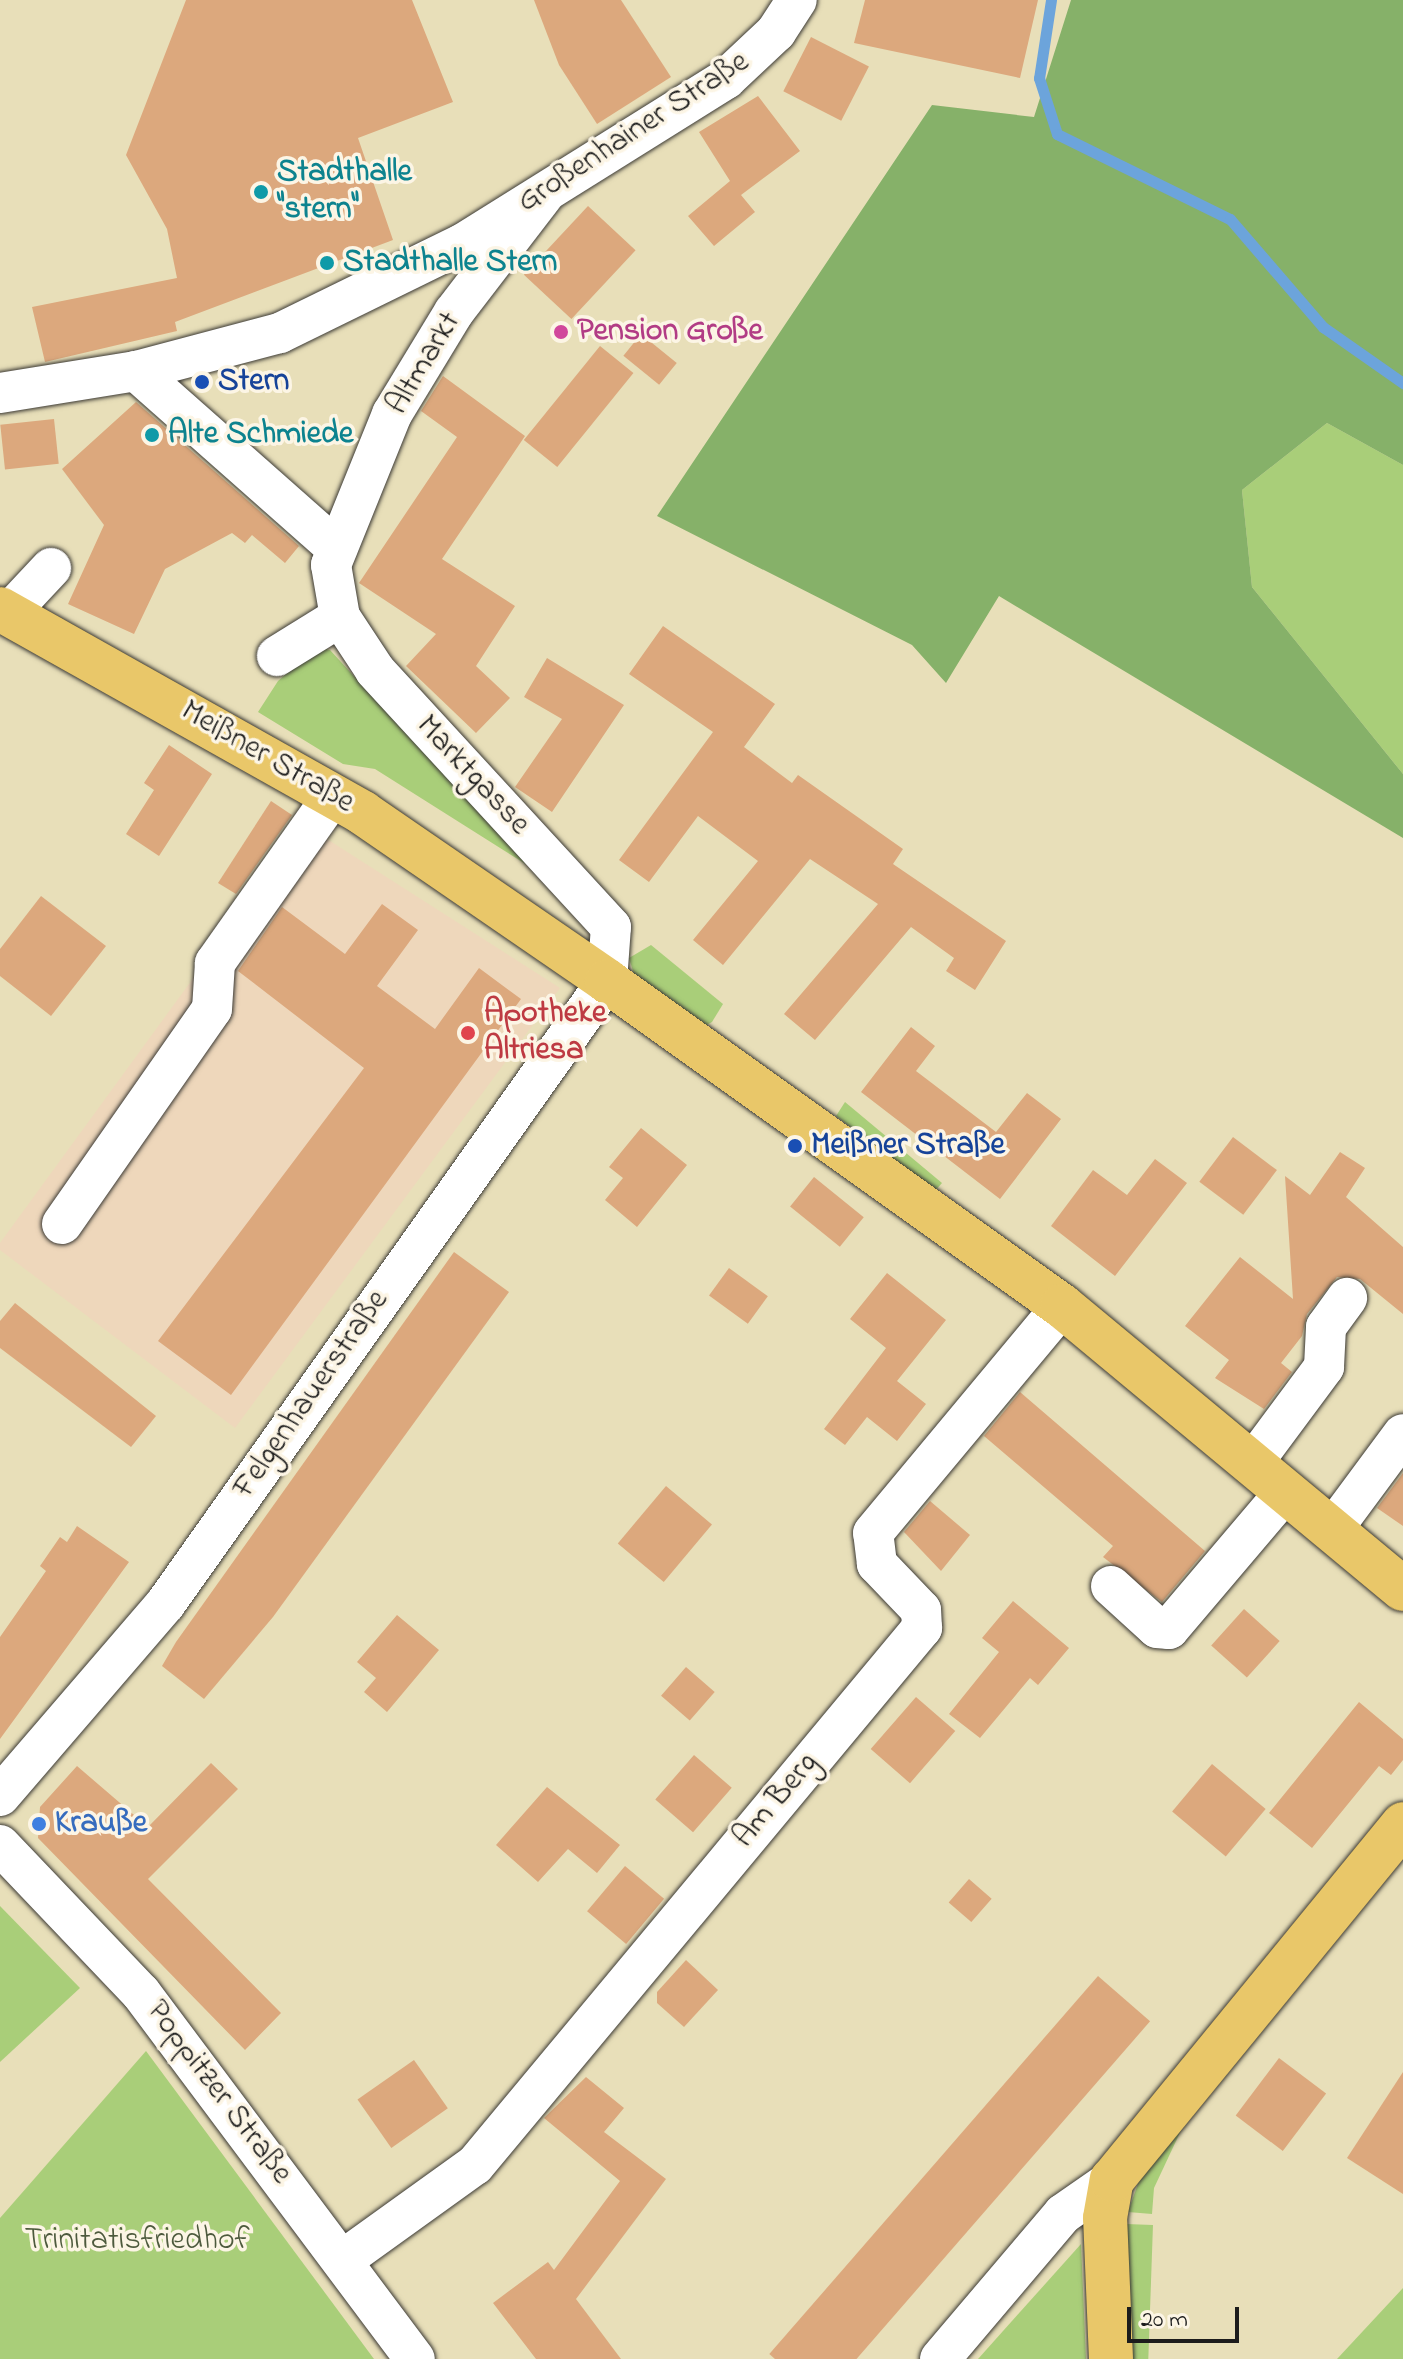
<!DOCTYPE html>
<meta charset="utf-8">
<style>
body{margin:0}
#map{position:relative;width:1403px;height:2359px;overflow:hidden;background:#e8dfb9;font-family:"Indie Flower",sans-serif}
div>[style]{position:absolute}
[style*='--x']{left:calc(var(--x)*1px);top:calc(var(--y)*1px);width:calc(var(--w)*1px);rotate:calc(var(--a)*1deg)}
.built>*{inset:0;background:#eed7bb}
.green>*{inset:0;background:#a9ce79;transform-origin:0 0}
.forest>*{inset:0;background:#86b169}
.stream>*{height:11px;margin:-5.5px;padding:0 5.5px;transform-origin:5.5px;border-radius:5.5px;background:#6ca4db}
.building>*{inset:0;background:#dca87d;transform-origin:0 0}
.roads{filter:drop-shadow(0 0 2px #3b3934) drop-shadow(0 0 2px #3b3934)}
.minor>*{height:40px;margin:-20px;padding:0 20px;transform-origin:20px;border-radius:20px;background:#fff}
.major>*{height:44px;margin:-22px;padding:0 22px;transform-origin:22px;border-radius:22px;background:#e9c769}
.dots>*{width:22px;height:22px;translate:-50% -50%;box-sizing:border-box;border:4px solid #fcf5e5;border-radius:50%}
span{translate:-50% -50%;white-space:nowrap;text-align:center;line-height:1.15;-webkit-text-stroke:7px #fcf5e5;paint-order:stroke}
.street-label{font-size:32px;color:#1c1c1c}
.culture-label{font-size:32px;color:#0d838f;font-weight:700}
.left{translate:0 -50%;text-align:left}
.hotel-label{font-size:32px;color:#b23c85;font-weight:700}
.transit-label{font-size:32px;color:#164399;font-weight:700}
.health-label{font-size:32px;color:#be3a42;font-weight:700}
.shop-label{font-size:32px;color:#366cbe;font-weight:700}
.park-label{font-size:32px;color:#4d5a3d}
.scale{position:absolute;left:1127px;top:2307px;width:112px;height:36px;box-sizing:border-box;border:4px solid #1c1c1c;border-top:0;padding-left:10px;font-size:24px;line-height:28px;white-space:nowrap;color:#1c1c1c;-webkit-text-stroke:6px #fcf5e5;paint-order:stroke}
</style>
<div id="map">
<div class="built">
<i style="clip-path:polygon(305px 825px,560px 988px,235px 1428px,0 1250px,0 1243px)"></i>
</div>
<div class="green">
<i style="clip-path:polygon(1327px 423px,1403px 465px,1403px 774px,1252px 587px,1242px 490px)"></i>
<i style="clip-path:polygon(316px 647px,330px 650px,527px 865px,375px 769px,343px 764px,258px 712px,278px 681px)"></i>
<i style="clip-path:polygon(651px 945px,723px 1004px,712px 1022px,703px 1027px,636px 981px,629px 958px)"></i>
<i style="clip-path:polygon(845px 1102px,942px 1183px,935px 1191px,836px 1116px)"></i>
<i style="clip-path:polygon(0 1906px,80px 1988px,0 2062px)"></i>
<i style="clip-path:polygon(146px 2051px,374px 2359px,0 2359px,0 2218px)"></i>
<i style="clip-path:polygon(1184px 2124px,1154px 2188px,1152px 2214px,1128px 2212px,1140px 2178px)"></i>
<i style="left:1126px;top:2224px;width:27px;height:135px;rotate:2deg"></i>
<i style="clip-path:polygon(1081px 2244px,1086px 2359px,978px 2359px)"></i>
<i style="clip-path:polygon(1403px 2288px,1403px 2359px,1337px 2359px)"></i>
</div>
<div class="forest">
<i style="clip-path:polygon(1071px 0,1403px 0,1403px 465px,1327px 423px,1242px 490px,1252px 587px,1403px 774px,1403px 838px,999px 596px,946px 683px,912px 645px,657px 516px,932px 105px,1034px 117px)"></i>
</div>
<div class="stream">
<i style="--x:1051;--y:0;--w:79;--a:98.7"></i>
<i style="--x:1039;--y:78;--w:59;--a:72.2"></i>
<i style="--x:1057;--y:134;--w:193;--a:26.2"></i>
<i style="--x:1230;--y:219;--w:143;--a:49.3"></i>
<i style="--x:1323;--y:327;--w:98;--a:35"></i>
</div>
<div class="building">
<i style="clip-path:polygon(186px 0,412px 0,453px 102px,358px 138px,393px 240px,175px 322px,177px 331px,45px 362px,32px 307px,177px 278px,167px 229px,126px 155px)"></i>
<i style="clip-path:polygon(534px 0,621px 0,671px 77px,597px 124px,559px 65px)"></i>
<i style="clip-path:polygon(865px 0,1038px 0,1020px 78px,854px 43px)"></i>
<i style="left:811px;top:37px;width:65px;height:61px;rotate:27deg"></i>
<i style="clip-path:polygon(758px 96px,800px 151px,741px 195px,755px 212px,714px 246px,688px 216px,730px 181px,699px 132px)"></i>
<i style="left:588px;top:206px;width:65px;height:94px;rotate:43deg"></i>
<i style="left:641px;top:334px;width:46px;height:28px;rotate:39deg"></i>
<i style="left:600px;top:346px;width:43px;height:121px;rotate:39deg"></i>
<i style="clip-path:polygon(443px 376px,525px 436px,442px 559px,515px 606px,476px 666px,510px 698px,476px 733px,406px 666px,436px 634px,359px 583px,457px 437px,421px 411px)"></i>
<i style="clip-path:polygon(136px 402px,299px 546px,285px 563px,252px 535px,245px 543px,232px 533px,165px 569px,134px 634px,68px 604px,104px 525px,62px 469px)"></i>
<i style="left:54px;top:419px;width:45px;height:54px;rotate:84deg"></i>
<i style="clip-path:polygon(663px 626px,775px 704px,744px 747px,792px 783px,798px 775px,903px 849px,893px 864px,1006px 941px,975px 990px,946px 971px,954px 958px,911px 927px,815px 1040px,784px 1014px,878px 904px,810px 859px,723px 965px,693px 940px,758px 861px,698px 816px,649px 882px,619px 860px,713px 732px,629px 674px)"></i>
<i style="clip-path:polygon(547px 658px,624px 705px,552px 812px,515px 787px,562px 719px,524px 697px)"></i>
<i style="clip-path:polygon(169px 745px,212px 774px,159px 856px,126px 834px,154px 790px,144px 783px)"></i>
<i style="clip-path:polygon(271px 801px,292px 815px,236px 894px,218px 883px)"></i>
<i style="clip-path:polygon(41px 896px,106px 946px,51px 1016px,0 976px,0 949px)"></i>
<i style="clip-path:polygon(382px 904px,418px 930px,377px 986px,435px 1029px,479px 968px,521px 999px,231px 1395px,158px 1341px,364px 1068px,238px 971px,282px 907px,345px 954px)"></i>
<i style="clip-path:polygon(911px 1027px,935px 1046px,916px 1071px,996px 1132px,1027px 1093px,1061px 1119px,1000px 1199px,861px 1092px)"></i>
<i style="clip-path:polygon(641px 1128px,687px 1165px,637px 1227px,605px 1200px,623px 1178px,609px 1167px)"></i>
<i style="left:1233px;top:1137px;width:55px;height:56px;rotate:37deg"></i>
<i style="clip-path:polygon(1340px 1152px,1365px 1168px,1346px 1197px,1403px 1247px,1403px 1314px,1360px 1279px,1337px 1277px,1307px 1314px,1302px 1336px,1281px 1363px,1292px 1372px,1264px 1409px,1215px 1378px,1229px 1360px,1185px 1326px,1240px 1257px,1293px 1299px,1285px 1176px,1310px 1195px)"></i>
<i style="clip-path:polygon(1155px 1159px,1187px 1183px,1115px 1276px,1051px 1226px,1093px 1170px,1127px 1195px)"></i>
<i style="left:814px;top:1177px;width:64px;height:38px;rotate:39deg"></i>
<i style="clip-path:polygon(454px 1252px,509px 1292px,273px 1617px,204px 1699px,162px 1666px,176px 1642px)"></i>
<i style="left:729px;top:1268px;width:48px;height:34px;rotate:36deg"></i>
<i style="clip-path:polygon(887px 1273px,946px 1320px,897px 1381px,926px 1404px,897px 1441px,867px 1417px,845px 1445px,824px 1429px,886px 1348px,850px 1319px)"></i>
<i style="clip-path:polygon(15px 1303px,156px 1416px,131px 1447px,0 1348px,0 1321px)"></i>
<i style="clip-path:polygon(1020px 1392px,1205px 1551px,1162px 1602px,1103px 1557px,1113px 1546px,984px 1436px)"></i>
<i style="clip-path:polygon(1403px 1473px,1403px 1526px,1377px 1508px)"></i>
<i style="left:666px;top:1486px;width:60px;height:75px;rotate:40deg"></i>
<i style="clip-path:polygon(930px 1501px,970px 1535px,941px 1571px,904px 1532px)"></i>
<i style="clip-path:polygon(77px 1526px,129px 1562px,0 1739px,0 1637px,46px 1571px,40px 1566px,60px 1537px,67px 1542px)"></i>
<i style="clip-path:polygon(1013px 1601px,1069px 1648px,1038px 1685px,1030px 1678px,980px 1738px,949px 1714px,999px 1652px,982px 1638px)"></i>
<i style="left:1244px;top:1609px;width:48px;height:49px;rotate:42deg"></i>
<i style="clip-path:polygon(397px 1615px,439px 1650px,387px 1712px,364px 1692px,376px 1678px,357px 1662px)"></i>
<i style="left:686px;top:1667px;width:38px;height:38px;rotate:41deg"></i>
<i style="left:916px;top:1697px;width:52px;height:69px;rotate:41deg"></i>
<i style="clip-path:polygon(1359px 1702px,1403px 1739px,1403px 1760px,1391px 1775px,1379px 1766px,1312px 1848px,1269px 1813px)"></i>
<i style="left:694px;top:1755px;width:50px;height:59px;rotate:41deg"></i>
<i style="clip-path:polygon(211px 1763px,238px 1789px,148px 1879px,281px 2013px,245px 2050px,38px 1838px,40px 1807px,77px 1766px,148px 1827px)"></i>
<i style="left:1212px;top:1764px;width:70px;height:62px;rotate:40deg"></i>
<i style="clip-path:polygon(547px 1787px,620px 1845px,597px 1873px,568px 1849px,538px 1882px,496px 1845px)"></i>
<i style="left:625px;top:1866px;width:51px;height:59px;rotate:40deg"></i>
<i style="left:969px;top:1879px;width:30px;height:31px;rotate:41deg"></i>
<i style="clip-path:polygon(686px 1960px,718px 1990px,684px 2027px,657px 2003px,657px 1992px)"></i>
<i style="left:1098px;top:1976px;width:69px;height:501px;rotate:41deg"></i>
<i style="left:1279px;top:2058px;width:59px;height:72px;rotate:37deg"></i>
<i style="left:414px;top:2060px;width:59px;height:69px;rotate:55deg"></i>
<i style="clip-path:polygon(1403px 2072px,1403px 2194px,1347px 2158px)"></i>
<i style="clip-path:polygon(586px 2077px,624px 2108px,604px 2132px,666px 2179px,576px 2299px,621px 2359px,536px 2359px,493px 2303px,548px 2262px,554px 2270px,620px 2181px,544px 2118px)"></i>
</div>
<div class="roads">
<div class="minor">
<i style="--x:136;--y:371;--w:268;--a:41.5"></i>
<i style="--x:0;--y:393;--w:138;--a:-9.2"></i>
<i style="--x:136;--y:371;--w:149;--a:-14.8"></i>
<i style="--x:280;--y:333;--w:203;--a:-26.1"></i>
<i style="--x:462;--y:244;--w:311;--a:-32"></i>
<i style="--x:726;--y:79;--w:69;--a:-43.2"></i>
<i style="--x:776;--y:32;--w:38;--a:-57"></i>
<i style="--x:8;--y:614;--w:63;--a:-46.9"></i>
<i style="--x:277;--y:656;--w:74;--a:-31.8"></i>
<i style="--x:62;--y:1224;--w:262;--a:-55.1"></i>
<i style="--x:212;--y:1009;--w:46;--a:-86.3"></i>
<i style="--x:215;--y:963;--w:204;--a:-54.8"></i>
<i style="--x:1252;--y:1464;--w:121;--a:-53.4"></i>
<i style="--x:1324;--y:1367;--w:40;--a:-87.1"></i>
<i style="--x:1326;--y:1327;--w:36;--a:-54"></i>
<i style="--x:1332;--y:1530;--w:119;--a:-53.5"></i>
<i style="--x:1111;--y:1586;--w:62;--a:42.4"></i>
<i style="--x:1157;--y:1628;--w:12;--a:5"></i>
<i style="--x:1169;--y:1629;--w:181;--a:-49.7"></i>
<i style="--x:0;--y:1796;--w:255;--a:-49.3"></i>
<i style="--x:166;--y:1603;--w:762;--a:-54.66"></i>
<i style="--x:607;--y:981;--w:54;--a:-85.8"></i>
<i style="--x:611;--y:927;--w:349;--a:-132.6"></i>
<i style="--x:375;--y:670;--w:64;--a:-123.4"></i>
<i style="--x:340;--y:617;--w:53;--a:-99.8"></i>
<i style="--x:331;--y:565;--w:163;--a:-68"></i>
<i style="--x:392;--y:414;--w:119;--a:-58.7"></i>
<i style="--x:454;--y:312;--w:146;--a:-52.5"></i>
<i style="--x:0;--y:1845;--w:204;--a:46.4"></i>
<i style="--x:141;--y:1993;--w:457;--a:53.2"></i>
<i style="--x:344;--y:2259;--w:161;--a:-35.7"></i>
<i style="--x:475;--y:2165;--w:699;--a:-50.23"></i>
<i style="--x:922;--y:1628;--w:18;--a:-93"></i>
<i style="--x:921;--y:1610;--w:64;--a:-133.7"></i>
<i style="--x:877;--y:1564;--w:31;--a:-97"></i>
<i style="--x:873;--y:1533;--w:295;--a:-50.2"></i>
<i style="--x:940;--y:2359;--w:190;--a:-49.7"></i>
<i style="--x:1063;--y:2214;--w:60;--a:-34.8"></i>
</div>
<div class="major">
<i style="--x:0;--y:609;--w:416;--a:29.3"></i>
<i style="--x:363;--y:813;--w:296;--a:34.5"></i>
<i style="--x:607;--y:981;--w:559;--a:35.54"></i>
<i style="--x:1062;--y:1306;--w:443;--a:39.7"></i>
<i style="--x:1111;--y:2359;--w:141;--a:-92.4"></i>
<i style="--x:1105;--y:2218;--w:39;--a:-80"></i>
<i style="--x:1112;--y:2180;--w:460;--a:-50.7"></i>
</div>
</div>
<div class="dots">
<i style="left:261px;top:192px;background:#0f9aa8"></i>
<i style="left:327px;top:263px;background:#0f9aa8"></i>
<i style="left:561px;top:332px;background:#d1479c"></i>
<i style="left:202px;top:382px;background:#1a4fb4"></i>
<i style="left:152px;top:435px;background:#0f9aa8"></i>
<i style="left:468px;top:1033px;background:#e0444e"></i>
<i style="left:795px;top:1146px;background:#1a4fb4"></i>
<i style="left:39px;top:1824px;background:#3f7fe0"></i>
</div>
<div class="street-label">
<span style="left:634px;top:133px;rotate:-33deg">Großenhainer Straße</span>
<span style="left:425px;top:364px;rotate:-59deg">Altmarkt</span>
<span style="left:267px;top:758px;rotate:30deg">Meißner Straße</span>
<span style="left:472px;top:776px;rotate:47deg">Marktgasse</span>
<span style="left:312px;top:1395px;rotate:-55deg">Felgenhauerstraße</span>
<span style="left:777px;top:1801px;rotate:-50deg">Am Berg</span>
<span style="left:218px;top:2093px;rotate:53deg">Poppitzer Straße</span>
</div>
<div class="culture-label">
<span class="left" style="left:277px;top:192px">Stadthalle<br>"stern"</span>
<span class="left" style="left:343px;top:263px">Stadthalle Stern</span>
<span class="left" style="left:168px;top:435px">Alte Schmiede</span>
</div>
<div class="hotel-label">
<span class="left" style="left:577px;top:332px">Pension Große</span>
</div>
<div class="transit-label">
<span class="left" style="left:218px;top:382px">Stern</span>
<span class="left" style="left:811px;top:1146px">Meißner Straße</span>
</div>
<div class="health-label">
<span class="left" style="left:484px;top:1033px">Apotheke<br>Altriesa</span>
</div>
<div class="shop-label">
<span class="left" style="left:55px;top:1824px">Krauße</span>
</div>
<div class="park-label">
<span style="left:137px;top:2241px">Trinitatisfriedhof</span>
</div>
<div class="scale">20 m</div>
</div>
